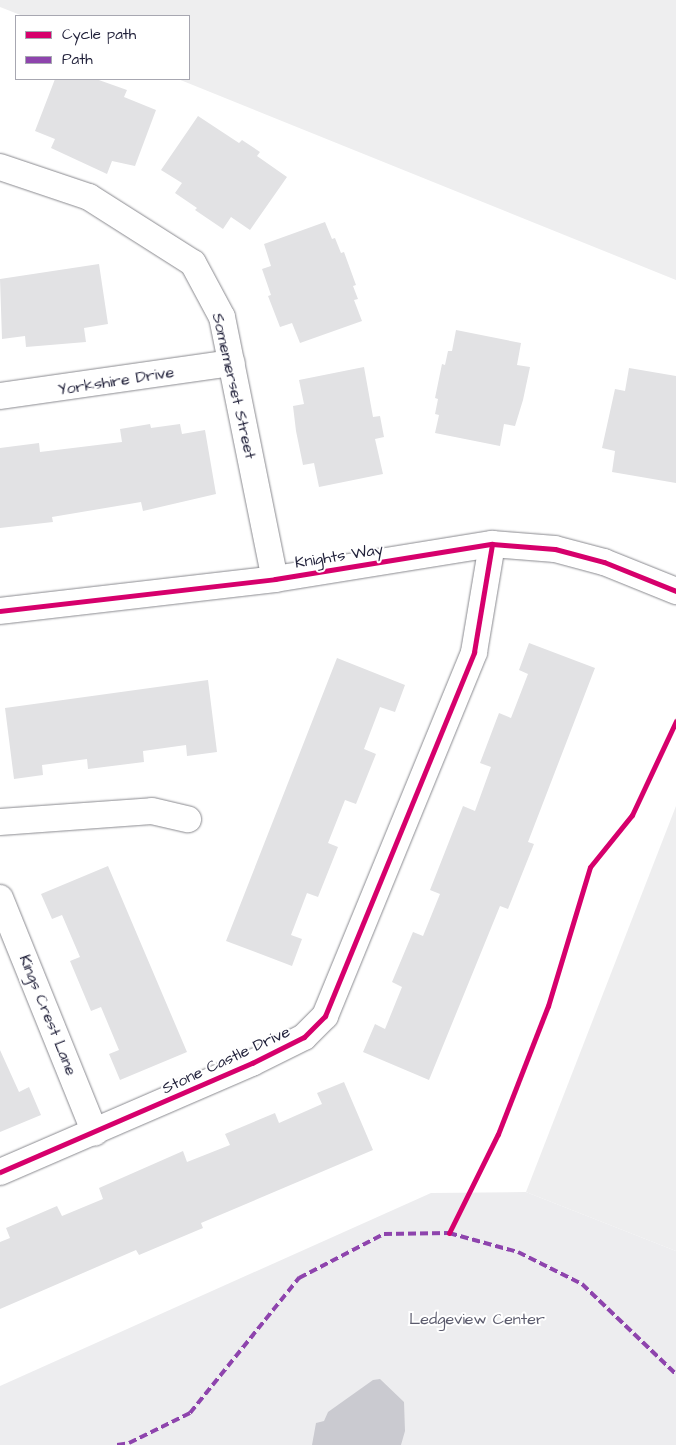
<!DOCTYPE html>
<style>
body{margin:0}
#map{position:relative;width:676px;height:1445px;overflow:hidden;background:#fff;font-family:"Architects Daughter",sans-serif}
div>[style]{position:absolute}
[style*='--x']{left:calc(var(--x)*1px);top:calc(var(--y)*1px);width:calc(var(--w)*1px);rotate:calc(var(--a)*1deg)}
.built>*{inset:0;background:#eeeeef}
.green>*{inset:0;background:#ededef}
.water>*{inset:0;background:#cacad0}
.building>*{inset:0;background:#e2e2e4}
.roads{filter:drop-shadow(0 0 1px #8a8a8f) drop-shadow(0 0 1px #8a8a8f)}
.minor>*{height:26px;margin:-13px;padding:0 13px;transform-origin:13px;border-radius:13px;background:#fff}
.quiet>*{height:4px;margin-top:-2px;transform-origin:0;background:repeating-linear-gradient(90deg,#8e44ad 0 8px,transparent 0 12px)}
.cycleway>*{height:5px;margin:-2.5px;padding:0 2.5px;transform-origin:2.5px;border-radius:2.5px;background:#d6006c}
span{translate:-50% -50%;white-space:nowrap;text-align:center;line-height:1.15;-webkit-text-stroke:4px #fff;paint-order:stroke}
.street-label{font-size:16px;color:#22223b}
.park-label{font-size:16px;color:#5b5b6d}
.legend{position:absolute;left:15px;top:15px;width:175px;height:65px;box-sizing:border-box;background:#fff;border:1px solid #a7a7b1;margin:0;padding:6px 9px;list-style:none;font-size:15px;color:#22223b}
.legend li{display:flex;align-items:center;gap:10px;height:25px}
.legend b{width:25px;border:1px solid #a7a7b1}
</style>
<div id="map">
<div class="built">
<i style="clip-path:polygon(0 0,676px 0,676px 280px,178px 79px,189px 79px,189px 16px,23px 16px,0 7px)"></i>
<i style="clip-path:polygon(676px 806px,676px 1251px,526px 1192px)"></i>
</div>
<div class="green">
<i style="clip-path:polygon(526px 1192px,676px 1251px,676px 1445px,0 1445px,0 1386px,431px 1193px)"></i>
</div>
<div class="water">
<i style="clip-path:polygon(380px 1379px,404px 1402px,405px 1431px,401px 1445px,312px 1445px,316px 1423px,324px 1421px,328px 1412px,373px 1380px)"></i>
</div>
<div class="building">
<i style="clip-path:polygon(55px 79px,96px 79px,127px 90px,124px 97px,156px 110px,135px 166px,112px 161px,107px 174px,51px 148px,55px 139px,35px 131px)"></i>
<i style="clip-path:polygon(198px 116px,239px 143px,242px 140px,260px 152px,257px 156px,287px 177px,250px 230px,231px 217px,223px 229px,195px 210px,197px 208px,175px 193px,182px 183px,161px 170px)"></i>
<i style="clip-path:polygon(325px 222px,332px 239px,335px 238px,341px 253px,344px 252px,356px 285px,353px 286px,358px 299px,354px 300px,362px 321px,300px 343px,292px 323px,280px 327px,268px 296px,271px 295px,262px 269px,271px 266px,264px 244px)"></i>
<i style="clip-path:polygon(99px 264px,108px 324px,84px 328px,86px 342px,26px 347px,25px 336px,2px 339px,0 279px)"></i>
<i style="clip-path:polygon(456px 330px,521px 343px,517px 365px,530px 367px,523px 400px,515px 426px,504px 424px,500px 446px,435px 433px,439px 415px,435px 414px,438px 399px,435px 398px,442px 364px,445px 365px,448px 351px,452px 351px)"></i>
<i style="clip-path:polygon(364px 367px,373px 417px,380px 416px,384px 437px,375px 439px,383px 474px,319px 487px,314px 463px,303px 465px,296px 431px,293px 406px,304px 404px,299px 380px)"></i>
<i style="clip-path:polygon(629px 368px,676px 376px,676px 483px,612px 472px,615px 451px,602px 448px,615px 389px,625px 391px)"></i>
<i style="clip-path:polygon(150px 424px,151px 428px,180px 424px,182px 434px,205px 430px,216px 494px,143px 511px,141px 502px,52px 517px,53px 522px,0 528px,0 448px,39px 443px,40px 452px,122px 442px,120px 429px)"></i>
<i style="clip-path:polygon(529px 643px,595px 668px,528px 842px,534px 844px,508px 909px,500px 906px,429px 1080px,363px 1052px,375px 1024px,385px 1029px,402px 987px,392px 982px,413px 932px,423px 936px,440px 894px,430px 890px,463px 806px,475px 811px,491px 767px,480px 763px,499px 713px,511px 718px,528px 674px,519px 670px)"></i>
<i style="clip-path:polygon(337px 658px,405px 685px,395px 712px,380px 707px,364px 749px,376px 754px,356px 804px,345px 800px,328px 843px,338px 847px,318px 897px,307px 893px,291px 935px,302px 939px,292px 966px,226px 941px)"></i>
<i style="clip-path:polygon(208px 680px,217px 752px,187px 756px,186px 745px,143px 751px,144px 762px,88px 769px,87px 759px,42px 765px,43px 775px,14px 779px,5px 708px)"></i>
<i style="clip-path:polygon(108px 866px,187px 1052px,120px 1080px,109px 1054px,119px 1050px,101px 1007px,91px 1011px,70px 961px,80px 957px,62px 915px,52px 919px,41px 894px)"></i>
<i style="clip-path:polygon(0 1050px,19px 1092px,29px 1087px,41px 1115px,0 1132px)"></i>
<i style="clip-path:polygon(344px 1082px,373px 1150px,201px 1223px,203px 1228px,139px 1255px,136px 1250px,0 1309px,0 1242px,10px 1238px,6px 1228px,57px 1206px,62px 1216px,103px 1199px,99px 1188px,183px 1151px,187px 1162px,230px 1145px,225px 1134px,275px 1113px,279px 1123px,322px 1104px,317px 1093px)"></i>
</div>
<div class="roads">
<div class="minor">
<i style="--x:0;--y:167;--w:94;--a:18.6"></i>
<i style="--x:89;--y:197;--w:123;--a:32.4"></i>
<i style="--x:193;--y:263;--w:61;--a:61.8"></i>
<i style="--x:222;--y:317;--w:267;--a:78.6"></i>
<i style="--x:0;--y:396;--w:234;--a:-8.1"></i>
<i style="--x:0;--y:611;--w:277;--a:-6.6"></i>
<i style="--x:275;--y:579;--w:220;--a:-9.2"></i>
<i style="--x:492;--y:544;--w:63;--a:4.5"></i>
<i style="--x:555;--y:549;--w:51;--a:14.9"></i>
<i style="--x:604;--y:562;--w:78;--a:21.9"></i>
<i style="--x:0;--y:822;--w:152;--a:-4.1"></i>
<i style="--x:152;--y:811;--w:37;--a:13"></i>
<i style="--x:0;--y:898;--w:253;--a:68"></i>
<i style="--x:0;--y:1172;--w:275;--a:-23.4"></i>
<i style="--x:252;--y:1063;--w:58;--a:-26.6"></i>
<i style="--x:304;--y:1037;--w:30;--a:-45"></i>
<i style="--x:325;--y:1016;--w:393;--a:-67.7"></i>
<i style="--x:474;--y:652;--w:109;--a:-80.5"></i>
</div>
</div>
<div class="quiet">
<i style="--x:117;--y:1445;--w:12;--a:-9"></i>
<i style="--x:129;--y:1443;--w:68;--a:-26.2"></i>
<i style="--x:190;--y:1413;--w:174;--a:-51.1"></i>
<i style="--x:299;--y:1278;--w:96;--a:-27.4"></i>
<i style="--x:384;--y:1234;--w:65;--a:-0.9"></i>
<i style="--x:449;--y:1233;--w:72;--a:15.4"></i>
<i style="--x:518;--y:1252;--w:72;--a:26.6"></i>
<i style="--x:582;--y:1284;--w:130;--a:43.8"></i>
</div>
<div class="cycleway">
<i style="--x:0;--y:611;--w:277;--a:-6.6"></i>
<i style="--x:275;--y:579;--w:220;--a:-9.2"></i>
<i style="--x:492;--y:544;--w:63;--a:4.5"></i>
<i style="--x:555;--y:549;--w:51;--a:14.9"></i>
<i style="--x:604;--y:562;--w:78;--a:21.9"></i>
<i style="--x:0;--y:1172;--w:275;--a:-23.4"></i>
<i style="--x:252;--y:1063;--w:58;--a:-26.6"></i>
<i style="--x:304;--y:1037;--w:30;--a:-45"></i>
<i style="--x:325;--y:1016;--w:393;--a:-67.7"></i>
<i style="--x:474;--y:652;--w:109;--a:-80.5"></i>
<i style="--x:449;--y:1233;--w:110;--a:-63.7"></i>
<i style="--x:498;--y:1134;--w:137;--a:-68.7"></i>
<i style="--x:548;--y:1006;--w:145;--a:-73.2"></i>
<i style="--x:590;--y:867;--w:67;--a:-51.1"></i>
<i style="--x:632;--y:815;--w:104;--a:-64.9"></i>
</div>
<div class="street-label">
<span style="left:116px;top:381px;rotate:-9deg">Yorkshire Drive</span>
<span style="left:234px;top:386px;rotate:77deg">Somemerset Street</span>
<span style="left:339px;top:556px;rotate:-9deg">Knights Way</span>
<span style="left:48px;top:1015px;rotate:68deg">Kings Crest Lane</span>
<span style="left:226px;top:1060px;rotate:-25deg">Stone Castle Drive</span>
</div>
<div class="park-label">
<span style="left:477px;top:1319px">Ledgeview Center</span>
</div>
<ul class="legend">
<li><b style="height:6px;background:#d6006c"></b>Cycle path</li>
<li><b style="height:6px;background:#8e44ad"></b>Path</li>
</ul>
</div>
